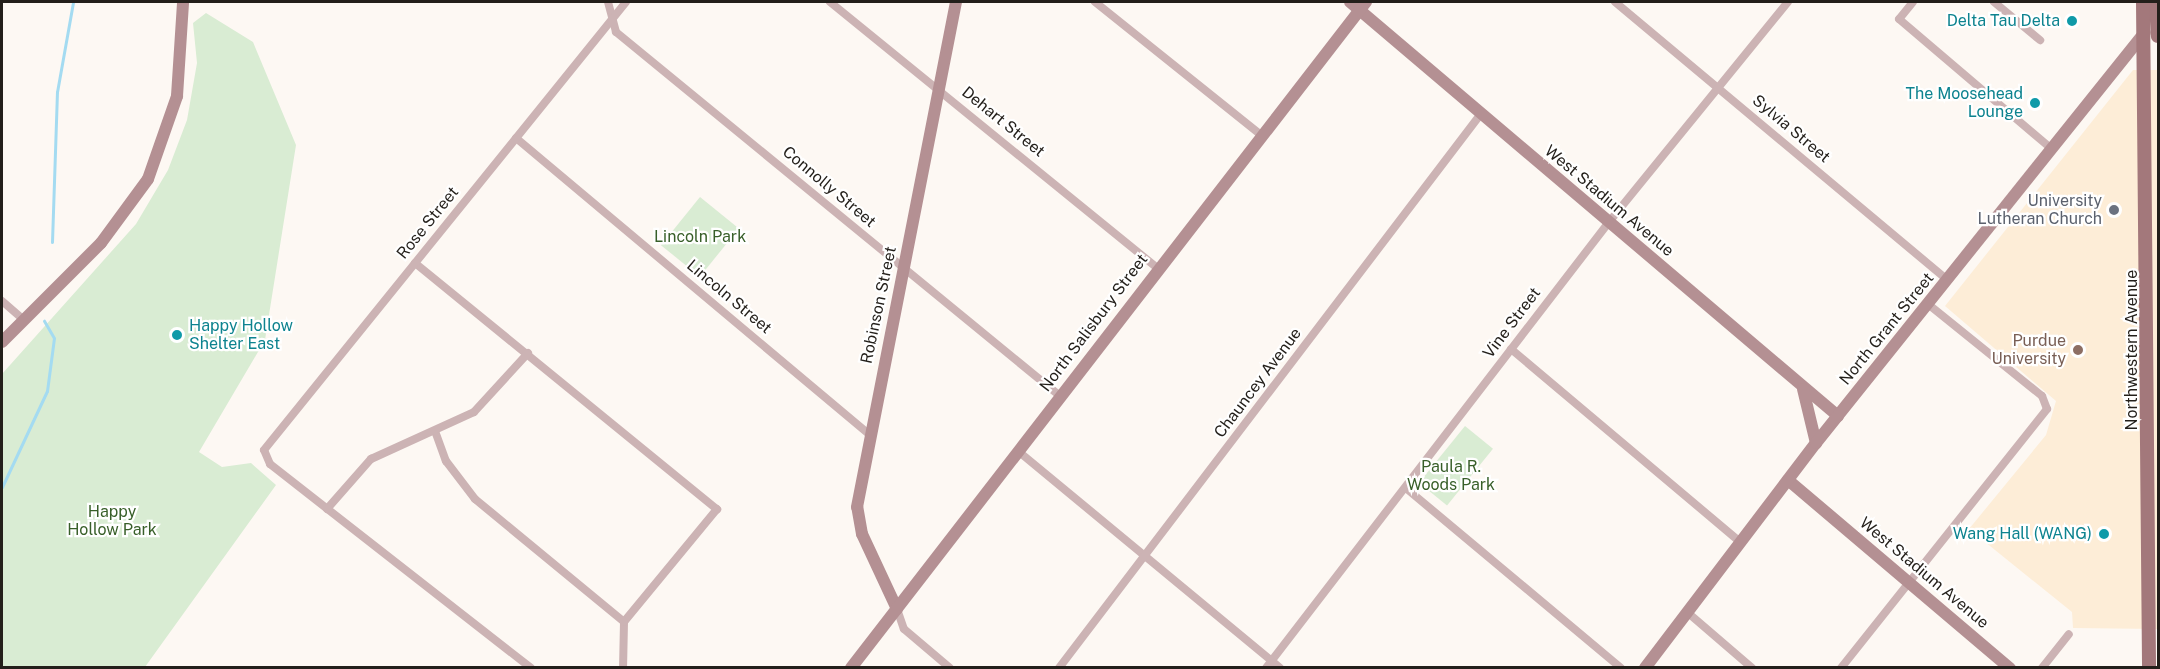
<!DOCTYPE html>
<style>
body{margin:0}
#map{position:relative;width:2160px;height:669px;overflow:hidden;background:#fdf8f3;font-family:"Public Sans",sans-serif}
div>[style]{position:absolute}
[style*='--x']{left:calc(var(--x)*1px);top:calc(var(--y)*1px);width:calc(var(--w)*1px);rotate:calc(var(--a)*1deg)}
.built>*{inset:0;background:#fdedd7}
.green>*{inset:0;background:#d9ecd3;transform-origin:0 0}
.stream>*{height:3px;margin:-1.5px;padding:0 1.5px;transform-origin:1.5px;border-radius:1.5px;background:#a4dbf1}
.street>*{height:8px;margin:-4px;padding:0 4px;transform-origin:4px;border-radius:4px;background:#ccb3b4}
.secondary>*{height:12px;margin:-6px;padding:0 6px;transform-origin:6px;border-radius:6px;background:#b49093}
.primary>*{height:14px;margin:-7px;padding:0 7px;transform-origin:7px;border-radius:7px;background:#a3787b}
.dots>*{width:16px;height:16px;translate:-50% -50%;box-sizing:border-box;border:3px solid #fff;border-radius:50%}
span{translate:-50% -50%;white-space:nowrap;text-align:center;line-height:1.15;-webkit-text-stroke:4.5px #fff;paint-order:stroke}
.culture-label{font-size:16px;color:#0d838f}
.right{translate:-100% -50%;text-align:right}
.left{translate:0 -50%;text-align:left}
.street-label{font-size:16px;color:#231f1a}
.worship-label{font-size:16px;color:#5b616d}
.park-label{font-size:16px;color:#385f29}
.education-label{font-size:16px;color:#785e54}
.frame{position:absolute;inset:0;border:3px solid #231f1a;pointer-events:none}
</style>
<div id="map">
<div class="built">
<i style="clip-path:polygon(2133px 70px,2158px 70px,2158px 629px,2073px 628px,2072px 612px,1969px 529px,2046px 435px,2056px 401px,1945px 306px)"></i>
</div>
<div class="green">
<i style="clip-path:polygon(206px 13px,253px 42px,296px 145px,265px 340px,199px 452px,222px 467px,251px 463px,276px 485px,145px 667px,2px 667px,2px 374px,136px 224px,168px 170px,187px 120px,197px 63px,193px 23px)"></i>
<i style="left:700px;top:197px;width:50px;height:62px;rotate:39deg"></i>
<i style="left:1465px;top:426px;width:36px;height:73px;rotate:39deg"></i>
</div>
<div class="stream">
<i style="--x:52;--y:242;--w:150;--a:-88.1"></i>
<i style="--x:57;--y:92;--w:91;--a:-79.9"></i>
<i style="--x:2;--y:487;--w:106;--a:-64.9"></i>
<i style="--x:47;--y:391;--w:53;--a:-82.5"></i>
<i style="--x:54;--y:338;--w:20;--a:-120"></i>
</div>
<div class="street">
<i style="--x:608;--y:2;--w:31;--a:75"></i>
<i style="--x:616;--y:32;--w:574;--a:39.35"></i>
<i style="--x:830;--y:2;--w:420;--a:39.1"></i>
<i style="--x:1095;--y:2;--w:213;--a:38.7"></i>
<i style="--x:1615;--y:2;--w:433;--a:39.9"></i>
<i style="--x:1913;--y:2;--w:22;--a:129"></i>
<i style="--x:1899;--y:19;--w:201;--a:40.4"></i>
<i style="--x:1994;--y:2;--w:60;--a:39.6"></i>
<i style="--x:516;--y:138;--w:459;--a:40"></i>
<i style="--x:415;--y:263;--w:390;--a:39.2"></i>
<i style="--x:717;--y:509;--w:146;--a:129.5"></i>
<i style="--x:624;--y:622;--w:46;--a:91.2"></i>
<i style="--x:2;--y:301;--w:29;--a:41"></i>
<i style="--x:1511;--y:349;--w:299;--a:40.1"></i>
<i style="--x:435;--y:431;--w:32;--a:70"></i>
<i style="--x:446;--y:461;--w:48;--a:52.7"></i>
<i style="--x:475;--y:499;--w:193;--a:39.5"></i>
<i style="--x:1018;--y:451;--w:340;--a:39.6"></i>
<i style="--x:1407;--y:489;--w:279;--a:39.9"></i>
<i style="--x:327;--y:509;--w:67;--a:-48.7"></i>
<i style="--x:371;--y:459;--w:113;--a:-24.5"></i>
<i style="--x:474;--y:412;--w:80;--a:-47.5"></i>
<i style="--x:897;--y:609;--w:21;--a:71"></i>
<i style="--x:904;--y:629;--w:60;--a:40.3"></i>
<i style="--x:1687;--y:612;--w:86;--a:40.7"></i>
<i style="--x:531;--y:668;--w:331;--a:-142"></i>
<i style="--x:270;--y:464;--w:15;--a:-113"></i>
<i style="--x:264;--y:450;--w:576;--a:-51.06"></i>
<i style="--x:1059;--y:668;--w:695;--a:-52.72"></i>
<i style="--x:1266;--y:668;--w:563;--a:-52.44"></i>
<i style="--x:1609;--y:222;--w:284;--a:-50.9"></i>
<i style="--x:1841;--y:668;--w:331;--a:-51.5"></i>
<i style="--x:2047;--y:409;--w:14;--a:-111"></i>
<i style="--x:2042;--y:396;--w:146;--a:-141.1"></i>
<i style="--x:2042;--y:668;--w:43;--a:-51.5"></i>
</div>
<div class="secondary">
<i style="--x:1350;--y:2;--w:640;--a:40.31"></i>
<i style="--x:2;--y:342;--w:140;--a:-45"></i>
<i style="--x:101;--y:243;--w:79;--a:-53.7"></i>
<i style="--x:148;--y:179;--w:88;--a:-70.7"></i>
<i style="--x:177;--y:96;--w:94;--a:-86.3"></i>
<i style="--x:1803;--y:389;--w:56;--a:76.5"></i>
<i style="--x:1788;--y:480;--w:291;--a:40.3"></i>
<i style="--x:897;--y:609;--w:83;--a:-115"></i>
<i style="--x:862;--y:534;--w:27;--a:-100"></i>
<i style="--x:857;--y:507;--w:515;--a:-78.91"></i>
<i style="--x:851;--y:668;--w:842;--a:-52.29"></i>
<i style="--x:1645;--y:668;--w:283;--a:-52.8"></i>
<i style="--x:1816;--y:443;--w:526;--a:-51.32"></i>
</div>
<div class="primary">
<i style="--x:2143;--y:2;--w:666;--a:89.48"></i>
<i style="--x:2156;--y:2;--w:34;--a:87"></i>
</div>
<div class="dots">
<i style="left:2072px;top:21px;background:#0f9aa8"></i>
<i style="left:2035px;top:103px;background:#0f9aa8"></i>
<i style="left:2114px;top:210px;background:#6b7280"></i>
<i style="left:177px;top:335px;background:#0f9aa8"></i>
<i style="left:2078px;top:350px;background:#8d6e63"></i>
<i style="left:2104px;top:534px;background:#0f9aa8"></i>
</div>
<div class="culture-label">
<span class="right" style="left:2060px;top:21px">Delta Tau Delta</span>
<span class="right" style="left:2023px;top:103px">The Moosehead<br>Lounge</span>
<span class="left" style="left:189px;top:335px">Happy Hollow<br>Shelter East</span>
<span class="right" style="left:2092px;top:534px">Wang Hall (WANG)</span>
</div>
<div class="street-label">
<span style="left:1003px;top:122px;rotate:39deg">Dehart Street</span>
<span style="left:1791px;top:129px;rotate:40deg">Sylvia Street</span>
<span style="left:829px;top:187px;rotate:40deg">Connolly Street</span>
<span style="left:1609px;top:201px;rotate:40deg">West Stadium Avenue</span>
<span style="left:428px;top:223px;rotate:-51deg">Rose Street</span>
<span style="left:729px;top:297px;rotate:40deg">Lincoln Street</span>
<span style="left:879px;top:305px;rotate:-78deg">Robinson Street</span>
<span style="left:1094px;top:323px;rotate:-53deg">North Salisbury Street</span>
<span style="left:1512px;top:323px;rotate:-53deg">Vine Street</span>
<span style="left:1887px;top:329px;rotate:-51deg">North Grant Street</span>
<span style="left:2132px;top:350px;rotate:-90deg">Northwestern Avenue</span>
<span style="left:1258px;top:383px;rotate:-53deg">Chauncey Avenue</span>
<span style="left:1924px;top:573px;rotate:40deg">West Stadium Avenue</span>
</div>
<div class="worship-label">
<span class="right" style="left:2102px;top:210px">University<br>Lutheran Church</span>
</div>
<div class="park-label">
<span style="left:700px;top:237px">Lincoln Park</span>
<span style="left:1451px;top:476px">Paula R.<br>Woods Park</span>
<span style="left:112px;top:521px">Happy<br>Hollow Park</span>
</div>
<div class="education-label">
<span class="right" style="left:2066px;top:350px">Purdue<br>University</span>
</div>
<div class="frame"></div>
</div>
